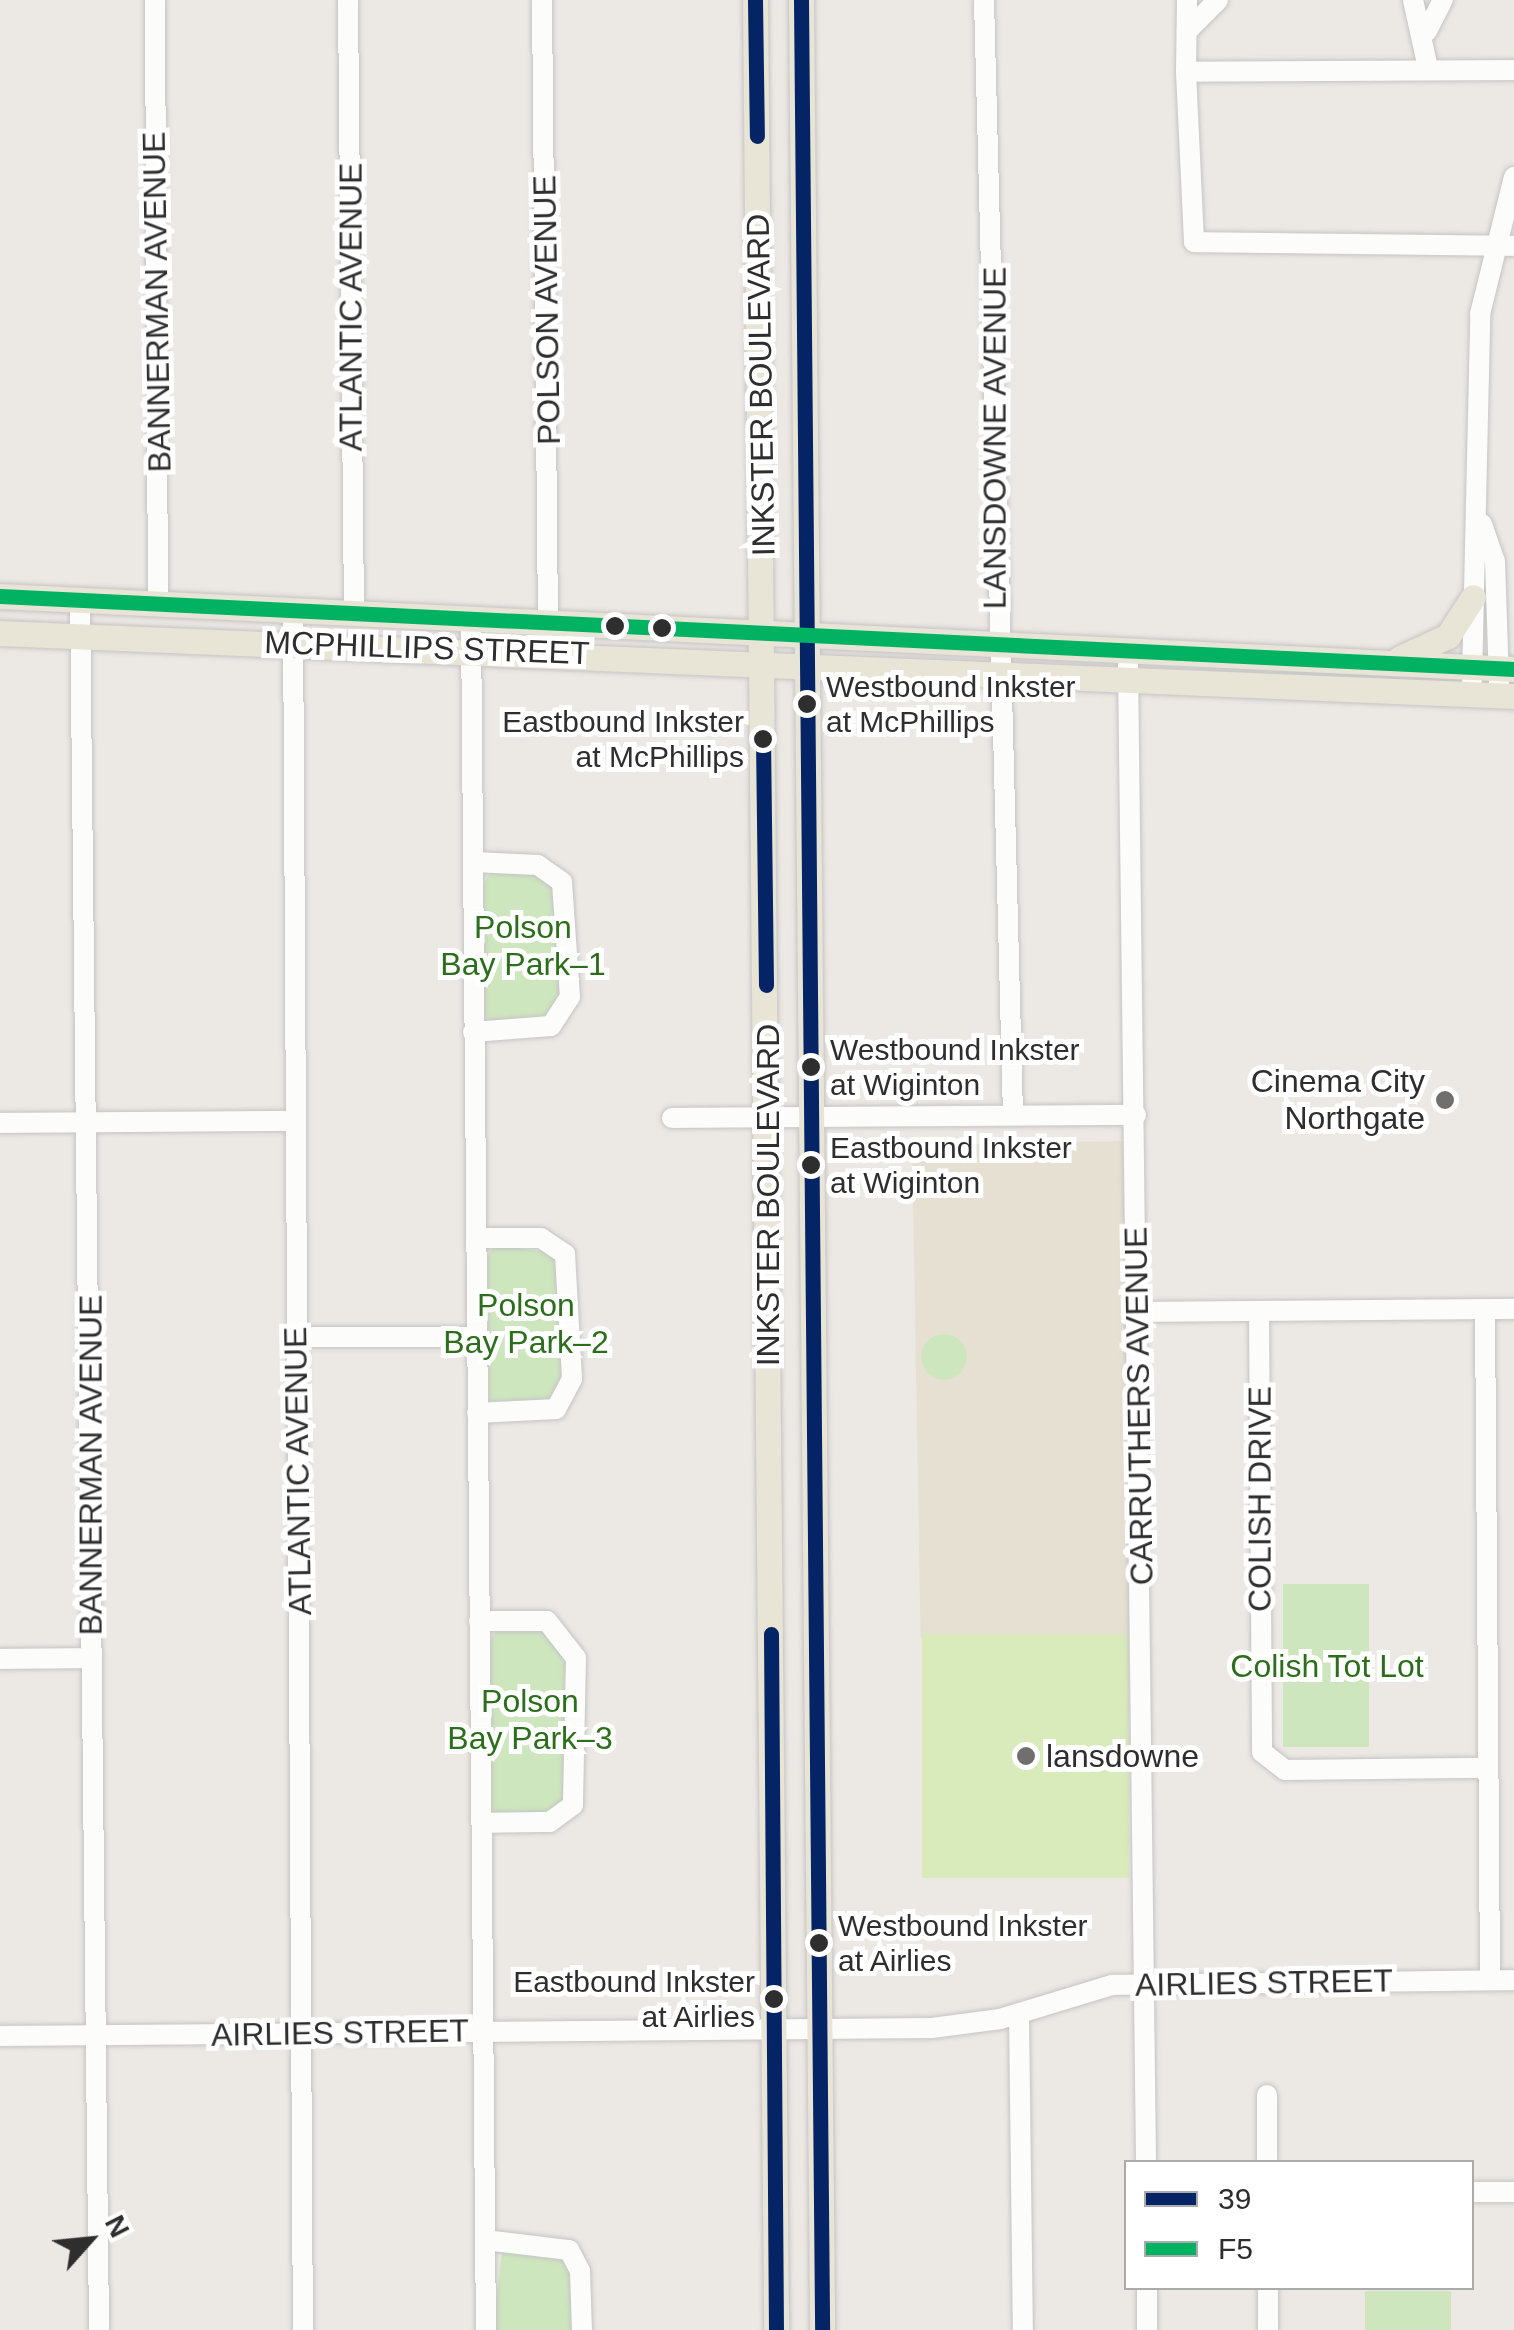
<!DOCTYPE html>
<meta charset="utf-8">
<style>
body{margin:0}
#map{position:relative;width:1514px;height:2330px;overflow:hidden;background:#ece8e4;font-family:Arial,sans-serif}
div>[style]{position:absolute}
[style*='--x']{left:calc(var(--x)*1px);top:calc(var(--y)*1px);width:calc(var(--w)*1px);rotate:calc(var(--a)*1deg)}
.education>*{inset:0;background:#e6e0d3;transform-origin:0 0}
.green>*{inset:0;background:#cee6be;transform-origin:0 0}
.round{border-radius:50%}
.pitch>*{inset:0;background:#d9eabb;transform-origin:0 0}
.roads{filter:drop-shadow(0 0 2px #c5c4c5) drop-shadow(0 0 2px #c5c4c5)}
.minor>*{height:20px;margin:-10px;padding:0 10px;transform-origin:10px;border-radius:10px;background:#fcfcfb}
.major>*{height:25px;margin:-12.5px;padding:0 12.5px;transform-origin:12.5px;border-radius:12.5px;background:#e8e4d6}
.bus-1>*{height:15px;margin:-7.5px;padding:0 7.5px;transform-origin:7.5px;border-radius:7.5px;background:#052465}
.bus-2>*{height:15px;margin:-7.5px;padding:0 7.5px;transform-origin:7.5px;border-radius:7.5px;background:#00b262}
.dots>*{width:28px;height:28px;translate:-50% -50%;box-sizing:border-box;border:5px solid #fff;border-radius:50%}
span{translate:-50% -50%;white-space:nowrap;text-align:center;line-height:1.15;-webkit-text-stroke:10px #fff;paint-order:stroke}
.bus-label{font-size:30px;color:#2e2e2e}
.left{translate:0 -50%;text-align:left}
.right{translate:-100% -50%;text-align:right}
.street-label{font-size:32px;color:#2e2e2e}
.park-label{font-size:32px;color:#2c6e1b}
.poi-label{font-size:32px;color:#2e2e2e}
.legend{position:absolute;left:1124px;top:2160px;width:350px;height:130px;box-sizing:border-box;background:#fff;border:2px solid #ababab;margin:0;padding:12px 18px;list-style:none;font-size:30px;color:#2e2e2e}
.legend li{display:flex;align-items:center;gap:20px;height:50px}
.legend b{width:50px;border:2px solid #ababab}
.north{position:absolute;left:40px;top:2190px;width:100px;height:100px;-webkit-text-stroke:8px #fff;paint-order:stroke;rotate:63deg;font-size:28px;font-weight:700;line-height:40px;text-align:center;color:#2e2e2e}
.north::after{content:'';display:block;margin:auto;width:35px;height:45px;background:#2e2e2e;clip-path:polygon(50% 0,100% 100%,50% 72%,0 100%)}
</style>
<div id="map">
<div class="education">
<i style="left:1124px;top:1141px;width:493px;height:212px;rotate:89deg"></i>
</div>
<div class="green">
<i style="clip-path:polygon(491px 871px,534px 871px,556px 885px,563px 989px,549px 1017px,492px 1023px,484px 1014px,483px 885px)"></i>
<i style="clip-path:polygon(495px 1245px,555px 1253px,567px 1372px,553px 1400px,489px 1401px,486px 1258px)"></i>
<i class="round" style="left:921px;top:1334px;width:46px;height:46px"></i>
<i style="left:1369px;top:1584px;width:163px;height:86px;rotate:90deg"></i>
<i style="clip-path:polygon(498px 1628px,541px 1628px,568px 1649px,564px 1802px,546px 1815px,498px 1816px,490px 1807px,490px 1641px)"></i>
<i style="clip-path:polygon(502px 2250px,562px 2258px,571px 2272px,573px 2330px,493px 2330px)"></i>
<i style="left:1365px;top:2291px;width:86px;height:39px"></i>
</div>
<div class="pitch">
<i style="left:922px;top:1634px;width:207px;height:244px"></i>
</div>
<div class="roads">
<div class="minor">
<i style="--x:155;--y:0;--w:605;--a:89.72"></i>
<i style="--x:348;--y:0;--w:613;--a:89.44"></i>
<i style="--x:542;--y:0;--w:620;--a:89.45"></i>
<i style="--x:984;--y:0;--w:1115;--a:88.51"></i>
<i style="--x:1413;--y:0;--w:70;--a:77.6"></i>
<i style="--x:1187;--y:31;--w:44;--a:-45"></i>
<i style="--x:1427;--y:31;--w:35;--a:-63"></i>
<i style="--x:1514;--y:70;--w:328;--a:179.7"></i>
<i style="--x:1186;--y:72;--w:170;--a:87.3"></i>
<i style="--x:1194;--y:242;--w:320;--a:0.7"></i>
<i style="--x:1186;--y:72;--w:72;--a:-89.2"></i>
<i style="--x:1482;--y:524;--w:39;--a:71"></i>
<i style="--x:1495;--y:561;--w:122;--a:88.1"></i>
<i style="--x:80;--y:601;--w:1729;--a:89.37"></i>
<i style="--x:293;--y:613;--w:1717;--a:89.67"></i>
<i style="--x:471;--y:620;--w:1710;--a:89.5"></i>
<i style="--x:1128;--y:665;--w:1497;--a:89.31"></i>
<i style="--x:1472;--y:680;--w:366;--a:-88.7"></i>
<i style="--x:1480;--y:314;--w:141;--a:-76.1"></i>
<i style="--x:473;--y:1032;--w:78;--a:-4.4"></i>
<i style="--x:551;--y:1026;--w:35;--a:-57"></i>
<i style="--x:570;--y:997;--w:115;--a:-94"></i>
<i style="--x:562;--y:882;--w:29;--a:-145"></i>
<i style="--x:538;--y:865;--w:65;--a:-177.4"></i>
<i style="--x:672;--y:1118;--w:464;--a:-0.4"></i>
<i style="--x:0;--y:1123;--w:295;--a:-0.4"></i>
<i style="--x:476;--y:1238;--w:65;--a:0"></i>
<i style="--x:541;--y:1238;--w:29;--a:34"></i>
<i style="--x:565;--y:1254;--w:125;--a:86.8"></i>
<i style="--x:572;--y:1379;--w:34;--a:118"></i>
<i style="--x:556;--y:1409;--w:79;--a:177.1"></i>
<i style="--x:1485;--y:1310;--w:670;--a:89.57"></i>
<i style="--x:1139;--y:1312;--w:375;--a:-0.5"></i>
<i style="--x:1259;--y:1312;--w:440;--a:89.6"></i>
<i style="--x:1262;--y:1752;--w:29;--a:38"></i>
<i style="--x:1285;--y:1770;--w:203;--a:-0.6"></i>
<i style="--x:297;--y:1337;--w:179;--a:0"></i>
<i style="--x:479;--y:1621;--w:68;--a:0"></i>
<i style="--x:547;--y:1621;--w:47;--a:51.9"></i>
<i style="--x:576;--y:1658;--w:147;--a:91.2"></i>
<i style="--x:573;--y:1805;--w:29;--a:144"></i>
<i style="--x:550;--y:1822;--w:68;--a:179.2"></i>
<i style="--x:0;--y:1659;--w:91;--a:-0.6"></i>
<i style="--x:1019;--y:2014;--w:316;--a:89.3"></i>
<i style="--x:0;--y:2036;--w:932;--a:-0.49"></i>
<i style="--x:932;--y:2028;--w:69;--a:-7.5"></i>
<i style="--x:1000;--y:2019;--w:117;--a:-16.9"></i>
<i style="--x:1112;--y:1985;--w:402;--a:-0.7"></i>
<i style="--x:1267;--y:2095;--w:67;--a:90"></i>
<i style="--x:1472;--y:2192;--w:42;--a:0"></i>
<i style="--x:485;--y:2240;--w:85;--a:6.8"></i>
<i style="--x:569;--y:2250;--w:24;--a:62"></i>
<i style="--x:580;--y:2271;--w:59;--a:88.1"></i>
<i style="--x:1147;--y:2288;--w:42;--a:90"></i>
<i style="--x:1268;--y:2288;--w:42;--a:90"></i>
</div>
<div class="major">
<i style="--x:755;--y:0;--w:2330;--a:89.48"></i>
<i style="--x:801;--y:0;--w:2330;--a:89.48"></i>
<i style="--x:0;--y:596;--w:1516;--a:2.76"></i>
<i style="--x:0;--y:633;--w:1515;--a:2.38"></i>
<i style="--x:1400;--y:658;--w:53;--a:-24.6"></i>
<i style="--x:1448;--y:636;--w:46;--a:-57.3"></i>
</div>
</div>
<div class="bus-1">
<i style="--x:755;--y:0;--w:136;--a:89.2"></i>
<i style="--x:801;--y:0;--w:2330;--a:89.48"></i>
<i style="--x:763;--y:739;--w:246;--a:89.3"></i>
<i style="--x:771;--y:1634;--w:696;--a:89.59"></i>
</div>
<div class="bus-2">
<i style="--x:0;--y:596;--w:1516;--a:2.76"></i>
</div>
<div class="dots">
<i style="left:615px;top:626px;background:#2e2e2e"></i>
<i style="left:662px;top:628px;background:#2e2e2e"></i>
<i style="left:807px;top:704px;background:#2e2e2e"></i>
<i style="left:763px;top:739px;background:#2e2e2e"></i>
<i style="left:811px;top:1067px;background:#2e2e2e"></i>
<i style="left:1445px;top:1100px;background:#706f6e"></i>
<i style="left:811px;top:1165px;background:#2e2e2e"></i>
<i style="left:1026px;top:1756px;background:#706f6e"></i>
<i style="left:819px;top:1943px;background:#2e2e2e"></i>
<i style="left:774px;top:1999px;background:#2e2e2e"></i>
</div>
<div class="bus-label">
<span class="left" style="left:826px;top:704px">Westbound Inkster<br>at McPhillips</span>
<span class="right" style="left:744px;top:739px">Eastbound Inkster<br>at McPhillips</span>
<span class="left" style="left:830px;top:1067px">Westbound Inkster<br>at Wiginton</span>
<span class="left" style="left:830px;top:1165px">Eastbound Inkster<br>at Wiginton</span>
<span class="left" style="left:838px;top:1943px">Westbound Inkster<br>at Airlies</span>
<span class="right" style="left:755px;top:1999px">Eastbound Inkster<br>at Airlies</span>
</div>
<div class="street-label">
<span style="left:157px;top:302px;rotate:-91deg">BANNERMAN AVENUE</span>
<span style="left:351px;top:307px;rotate:-90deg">ATLANTIC AVENUE</span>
<span style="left:547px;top:310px;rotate:-91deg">POLSON AVENUE</span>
<span style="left:761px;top:385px;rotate:-91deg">INKSTER BOULEVARD</span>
<span style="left:995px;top:438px;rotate:-90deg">LANSDOWNE AVENUE</span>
<span style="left:427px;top:648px;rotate:2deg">MCPHILLIPS STREET</span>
<span style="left:768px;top:1195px;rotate:-90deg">INKSTER BOULEVARD</span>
<span style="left:1139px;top:1406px;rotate:-91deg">CARRUTHERS AVENUE</span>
<span style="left:91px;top:1465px;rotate:-90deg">BANNERMAN AVENUE</span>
<span style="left:298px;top:1471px;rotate:-91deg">ATLANTIC AVENUE</span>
<span style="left:1260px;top:1499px;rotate:-90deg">COLISH DRIVE</span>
<span style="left:1264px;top:1983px;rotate:-1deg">AIRLIES STREET</span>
<span style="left:340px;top:2033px;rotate:-1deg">AIRLIES STREET</span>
</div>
<div class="park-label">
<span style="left:523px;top:946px">Polson<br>Bay Park–1</span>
<span style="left:526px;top:1324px">Polson<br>Bay Park–2</span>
<span style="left:1327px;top:1666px">Colish Tot Lot</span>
<span style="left:530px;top:1720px">Polson<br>Bay Park–3</span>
</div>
<div class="poi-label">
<span class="right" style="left:1425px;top:1100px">Cinema City<br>Northgate</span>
<span class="left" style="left:1046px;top:1756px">lansdowne</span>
</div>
<ul class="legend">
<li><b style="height:12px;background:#052465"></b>39</li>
<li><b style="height:12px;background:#00b262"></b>F5</li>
</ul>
<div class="north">N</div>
</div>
